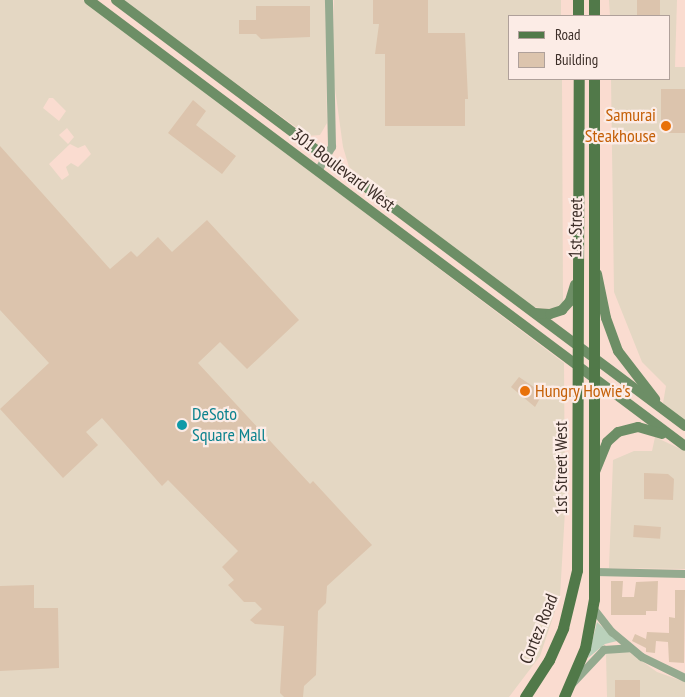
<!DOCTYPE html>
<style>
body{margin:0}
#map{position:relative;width:685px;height:697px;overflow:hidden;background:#fadcd0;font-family:"PT Sans Narrow",sans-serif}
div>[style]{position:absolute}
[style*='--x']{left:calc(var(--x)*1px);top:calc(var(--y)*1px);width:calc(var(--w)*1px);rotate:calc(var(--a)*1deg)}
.commercial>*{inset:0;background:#e4d7c3}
.green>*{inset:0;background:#bad1bb}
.building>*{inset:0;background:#dcc4ad;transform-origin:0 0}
.street>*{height:8px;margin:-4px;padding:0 4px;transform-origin:4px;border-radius:4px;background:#94aa8f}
.secondary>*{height:10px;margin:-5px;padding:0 5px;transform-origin:5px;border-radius:5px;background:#6d8e66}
.primary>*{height:11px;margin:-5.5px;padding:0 5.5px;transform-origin:5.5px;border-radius:5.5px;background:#517949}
.dots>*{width:14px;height:14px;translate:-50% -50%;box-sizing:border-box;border:2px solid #fcece6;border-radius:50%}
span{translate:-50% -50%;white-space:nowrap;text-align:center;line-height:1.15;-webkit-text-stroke:4.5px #fcece6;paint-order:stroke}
.food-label{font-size:18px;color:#c56008}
.right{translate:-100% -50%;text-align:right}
.left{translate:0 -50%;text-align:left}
.street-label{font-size:18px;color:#3c2e28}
.culture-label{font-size:18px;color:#0d838f}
.legend{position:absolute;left:508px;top:15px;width:162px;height:65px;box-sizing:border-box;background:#fcece6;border:1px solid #afa09a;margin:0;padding:6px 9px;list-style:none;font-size:15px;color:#3c2e28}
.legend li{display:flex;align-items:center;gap:10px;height:25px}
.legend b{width:25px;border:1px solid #afa09a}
</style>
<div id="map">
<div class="commercial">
<i style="clip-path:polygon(evenodd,0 0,83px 0,564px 363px,565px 511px,560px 596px,540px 656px,509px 697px,0 697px,0 0,49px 98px,53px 98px,66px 111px,59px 121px,43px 108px,49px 98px,0 0,67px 128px,74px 137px,68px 144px,59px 135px,67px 128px,0 0,70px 144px,78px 148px,85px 145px,91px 154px,78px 167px,71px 163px,66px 167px,69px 175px,62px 180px,49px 164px,70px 144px)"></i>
<i style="clip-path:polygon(122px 0,325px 0,327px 123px,320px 135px,308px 136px)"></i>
<i style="clip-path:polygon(334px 0,561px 0,561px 16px,509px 16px,509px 79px,562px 79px,563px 303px,554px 309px,532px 307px,349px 167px,343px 147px,333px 74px)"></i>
<i style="clip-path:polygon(609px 0,677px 0,675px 67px,685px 67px,685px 421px,663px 403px,666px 386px,642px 362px,614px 292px,611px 79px,669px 79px,669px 16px,610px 16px)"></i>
<i style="clip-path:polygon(655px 437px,685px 451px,685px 569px,609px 568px,613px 460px,634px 451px,652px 451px)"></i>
<i style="clip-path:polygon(616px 652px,629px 652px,657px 672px,685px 682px,685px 697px,607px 697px,606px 654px)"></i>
</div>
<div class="green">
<i style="clip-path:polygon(597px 622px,617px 641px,605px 644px,588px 658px)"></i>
</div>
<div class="building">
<i style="clip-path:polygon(373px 0,428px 0,428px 33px,465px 33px,468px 99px,465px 99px,465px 126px,385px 126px,385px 54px,375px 54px,379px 24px,373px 24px)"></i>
<i style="left:637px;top:0;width:23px;height:16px"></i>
<i style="clip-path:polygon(256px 6px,310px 6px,310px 37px,261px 39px,256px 34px,239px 34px,239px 20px,256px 20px)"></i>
<i style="clip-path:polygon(661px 89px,685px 89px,685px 133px,668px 133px,661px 126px)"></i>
<i style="clip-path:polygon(193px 100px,206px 111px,196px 125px,236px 156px,222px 174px,168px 133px)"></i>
<i style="clip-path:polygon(0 146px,110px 269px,131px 251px,137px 257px,158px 237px,172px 252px,207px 220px,299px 320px,247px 369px,220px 342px,198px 363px,310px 484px,313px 481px,372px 545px,327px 586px,326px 603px,318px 611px,316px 675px,304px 686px,303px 697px,284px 697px,280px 693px,284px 626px,255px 624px,250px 620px,262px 609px,255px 602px,244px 602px,228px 585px,234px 580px,222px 567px,238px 551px,168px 480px,162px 486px,102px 418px,86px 432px,98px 445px,63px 478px,0 409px,49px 363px,0 310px)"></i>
<i style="clip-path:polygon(519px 377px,543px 393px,535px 407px,511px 387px)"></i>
<i style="clip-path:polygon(644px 473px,668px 474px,674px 479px,673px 500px,644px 499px)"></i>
<i style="left:634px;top:525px;width:27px;height:12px;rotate:4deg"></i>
<i style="clip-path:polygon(611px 581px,623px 581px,622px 597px,634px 597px,636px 582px,658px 581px,657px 611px,646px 611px,646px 615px,611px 615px)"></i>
<i style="clip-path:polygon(34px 585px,34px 608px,58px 608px,59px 668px,0 671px,0 586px)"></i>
<i style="clip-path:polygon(675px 590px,685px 590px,684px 663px,669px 662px,668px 642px,656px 641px,655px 653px,646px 652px,646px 648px,632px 641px,635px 634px,646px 639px,647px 632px,669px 633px,669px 617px,675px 618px)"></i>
<i style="left:615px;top:680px;width:25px;height:17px"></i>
</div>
<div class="street">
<i style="--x:318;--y:171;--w:28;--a:-60"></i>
<i style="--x:332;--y:147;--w:147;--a:-91.2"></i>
<i style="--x:595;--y:572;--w:90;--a:1.3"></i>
<i style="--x:593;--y:608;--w:31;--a:52"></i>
<i style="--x:612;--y:632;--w:39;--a:40"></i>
<i style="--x:642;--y:657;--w:48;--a:26"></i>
<i style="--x:572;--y:684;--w:47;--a:-46.7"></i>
<i style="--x:604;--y:650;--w:26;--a:-4"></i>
</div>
<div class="secondary">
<i style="--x:89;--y:0;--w:744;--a:36.81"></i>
<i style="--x:116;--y:0;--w:711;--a:36.82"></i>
<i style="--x:597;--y:274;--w:45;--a:78.4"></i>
<i style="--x:606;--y:318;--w:35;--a:70"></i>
<i style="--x:618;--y:351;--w:61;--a:52.4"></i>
<i style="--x:535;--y:313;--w:15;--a:4"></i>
<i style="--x:550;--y:314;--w:13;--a:-18"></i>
<i style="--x:562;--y:310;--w:12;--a:-48"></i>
<i style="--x:570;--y:301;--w:17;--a:-73"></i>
<i style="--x:595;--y:472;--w:32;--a:-68"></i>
<i style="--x:607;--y:442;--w:15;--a:-42"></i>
<i style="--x:618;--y:432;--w:21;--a:-14"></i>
<i style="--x:638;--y:427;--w:25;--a:16"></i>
</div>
<div class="primary">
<i style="--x:578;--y:0;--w:16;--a:90"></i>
<i style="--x:594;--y:16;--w:16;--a:-90"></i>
<i style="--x:525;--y:697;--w:44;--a:-57"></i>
<i style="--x:549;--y:660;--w:35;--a:-66"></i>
<i style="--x:563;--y:628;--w:60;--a:-76.4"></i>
<i style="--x:577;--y:570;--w:491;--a:-89.8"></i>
<i style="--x:564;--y:697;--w:53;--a:-66.8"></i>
<i style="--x:585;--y:648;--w:50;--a:-79.6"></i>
<i style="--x:594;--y:599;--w:520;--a:-90"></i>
</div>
<div class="dots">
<i style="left:666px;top:126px;background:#e8710a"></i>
<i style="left:525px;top:391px;background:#e8710a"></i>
<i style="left:182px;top:425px;background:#0f9aa8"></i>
</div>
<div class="food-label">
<span class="right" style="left:656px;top:126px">Samurai<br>Steakhouse</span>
<span class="left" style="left:535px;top:391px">Hungry Howie's</span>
</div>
<div class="street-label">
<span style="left:343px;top:170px;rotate:37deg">301 Boulevard West</span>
<span style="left:576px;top:228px;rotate:-89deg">1st Street</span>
<span style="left:561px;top:468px;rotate:-90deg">1st Street West</span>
<span style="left:539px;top:629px;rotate:-68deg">Cortez Road</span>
</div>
<div class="culture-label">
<span class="left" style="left:192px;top:425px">DeSoto<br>Square Mall</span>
</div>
<ul class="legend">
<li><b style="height:6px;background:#517949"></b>Road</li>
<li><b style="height:14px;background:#dcc4ad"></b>Building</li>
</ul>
</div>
